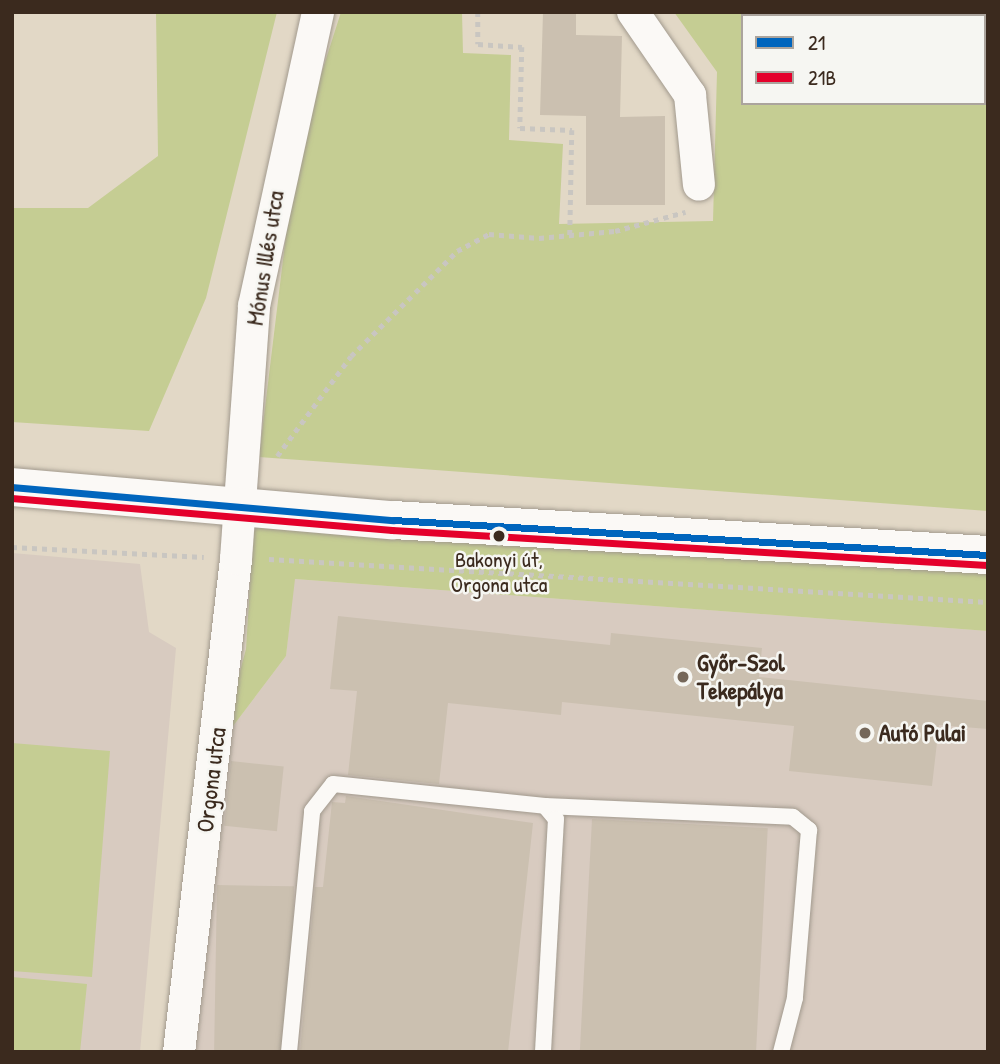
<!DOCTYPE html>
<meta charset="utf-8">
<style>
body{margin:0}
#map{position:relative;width:1000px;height:1064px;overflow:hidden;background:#e2d8c6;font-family:"Patrick Hand",sans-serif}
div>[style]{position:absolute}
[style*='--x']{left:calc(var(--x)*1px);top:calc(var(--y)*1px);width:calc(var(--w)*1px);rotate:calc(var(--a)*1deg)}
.industrial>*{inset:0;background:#d8cbc0}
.green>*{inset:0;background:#c5cd93}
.building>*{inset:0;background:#cbc0b0;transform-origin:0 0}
.path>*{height:4.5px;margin-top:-2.25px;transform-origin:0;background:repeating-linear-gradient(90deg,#c9c6c1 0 5px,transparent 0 10px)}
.roads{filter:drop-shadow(0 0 2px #a29a8e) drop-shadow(0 0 2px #a29a8e)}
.service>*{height:16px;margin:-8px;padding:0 8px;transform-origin:8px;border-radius:8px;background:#fbf9f6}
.minor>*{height:32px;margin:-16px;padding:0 16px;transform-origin:16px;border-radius:16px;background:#fbf9f6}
.primary>*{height:38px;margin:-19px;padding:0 19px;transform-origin:19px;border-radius:19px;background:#fbf9f6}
.bus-1>*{height:7px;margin:-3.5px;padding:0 3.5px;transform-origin:3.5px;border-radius:3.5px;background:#0065bd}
.bus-2>*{height:7px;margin:-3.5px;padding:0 3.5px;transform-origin:3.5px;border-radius:3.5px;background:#e4002b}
.dots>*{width:19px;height:19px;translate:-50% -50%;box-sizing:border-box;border:4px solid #f6f6f2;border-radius:50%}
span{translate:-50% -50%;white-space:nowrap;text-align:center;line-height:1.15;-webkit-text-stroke:5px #f6f6f2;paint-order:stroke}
.bus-label{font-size:22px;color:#3b2a1e}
.street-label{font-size:24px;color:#3b2a1e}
.poi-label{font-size:24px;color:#3b2a1e;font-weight:700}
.left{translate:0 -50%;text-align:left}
.frame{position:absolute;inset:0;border:14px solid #3b2a1e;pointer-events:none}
.legend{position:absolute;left:741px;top:14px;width:245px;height:91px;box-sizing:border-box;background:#f6f6f2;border:2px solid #aba49d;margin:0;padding:9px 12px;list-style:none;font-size:21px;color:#3b2a1e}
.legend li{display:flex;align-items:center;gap:14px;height:35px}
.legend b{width:35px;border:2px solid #aba49d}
</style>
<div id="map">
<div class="industrial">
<i style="clip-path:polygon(12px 553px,140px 564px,149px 632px,176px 648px,140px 1052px,12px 1052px)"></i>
<i style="clip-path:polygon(294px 579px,988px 631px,988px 1052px,195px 1052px,221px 742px,286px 656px)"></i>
</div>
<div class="green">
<i style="clip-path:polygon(156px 12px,277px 12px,206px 298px,149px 431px,12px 422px,12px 208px,88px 208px,158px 156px)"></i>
<i style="clip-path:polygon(evenodd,341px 12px,462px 12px,463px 53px,511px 55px,509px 140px,563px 144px,559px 224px,713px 221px,717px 72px,674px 12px,988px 12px,988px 511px,259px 457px,296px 153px,341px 12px,743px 16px,984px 16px,984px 103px,743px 103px,743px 16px)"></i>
<i style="clip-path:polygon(254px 519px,988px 557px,988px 631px,295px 579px,286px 656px,221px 742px,246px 649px)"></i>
<i style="clip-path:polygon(12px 743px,110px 751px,92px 977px,12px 971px)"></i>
<i style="clip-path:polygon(12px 977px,87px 984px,80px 1052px,12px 1052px)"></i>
</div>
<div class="building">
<i style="clip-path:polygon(543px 12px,576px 12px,576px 35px,622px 36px,620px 117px,665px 116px,665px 205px,586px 205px,586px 116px,540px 115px)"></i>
<i style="clip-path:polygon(338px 616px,610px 645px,611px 633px,762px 648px,759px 677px,988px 701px,988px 729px,939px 725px,932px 786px,789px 771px,794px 726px,562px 702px,561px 715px,448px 703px,439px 784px,348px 775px,357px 691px,330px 689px)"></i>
<i style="left:231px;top:761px;width:53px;height:65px;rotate:6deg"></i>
<i style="clip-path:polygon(346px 796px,533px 823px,508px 1052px,300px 1052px,315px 887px,323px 887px,332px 802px,345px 803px)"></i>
<i style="left:592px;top:819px;width:176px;height:234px;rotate:3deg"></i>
<i style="left:217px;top:885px;width:77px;height:168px;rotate:1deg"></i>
</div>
<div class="path">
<i style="--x:478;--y:12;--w:32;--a:90"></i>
<i style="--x:478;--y:44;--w:44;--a:3.9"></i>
<i style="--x:522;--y:47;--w:81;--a:91.4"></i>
<i style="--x:520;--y:128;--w:52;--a:2.2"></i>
<i style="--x:572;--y:130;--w:105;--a:91.1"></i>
<i style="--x:277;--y:456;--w:124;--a:-53.5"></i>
<i style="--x:351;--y:356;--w:149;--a:-44.7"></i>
<i style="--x:457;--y:251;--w:36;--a:-28"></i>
<i style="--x:489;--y:234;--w:50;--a:4.6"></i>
<i style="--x:539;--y:238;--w:76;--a:-5.3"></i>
<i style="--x:615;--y:231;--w:73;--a:-15.2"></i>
<i style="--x:12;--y:547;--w:192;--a:3"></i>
<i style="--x:269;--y:559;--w:720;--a:3.42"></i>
</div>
<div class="roads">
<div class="service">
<i style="--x:545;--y:806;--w:248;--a:2.5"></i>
<i style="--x:793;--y:817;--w:21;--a:39"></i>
<i style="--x:809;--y:830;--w:169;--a:94.8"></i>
<i style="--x:795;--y:998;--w:56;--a:104.5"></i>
<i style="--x:289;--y:1052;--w:242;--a:-84.5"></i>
<i style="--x:312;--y:811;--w:34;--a:-52"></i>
<i style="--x:333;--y:784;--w:213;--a:5.9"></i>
<i style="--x:545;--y:806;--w:17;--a:50"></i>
<i style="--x:556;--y:819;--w:233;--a:93.2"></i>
</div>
<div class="minor">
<i style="--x:633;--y:12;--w:101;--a:55.5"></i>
<i style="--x:690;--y:95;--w:90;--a:84.3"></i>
<i style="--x:984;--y:68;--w:4;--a:0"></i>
<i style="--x:179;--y:1052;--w:496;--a:-83.4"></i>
<i style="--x:236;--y:559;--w:254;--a:-85.9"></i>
<i style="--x:254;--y:306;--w:301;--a:-77.7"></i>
</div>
<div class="primary">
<i style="--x:12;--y:487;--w:382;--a:5"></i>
<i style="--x:393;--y:520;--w:596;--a:3.37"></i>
</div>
</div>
<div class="bus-1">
<i style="--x:12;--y:487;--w:382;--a:5"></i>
<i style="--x:393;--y:520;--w:596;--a:3.37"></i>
</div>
<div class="bus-2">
<i style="--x:12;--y:498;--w:381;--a:4.8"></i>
<i style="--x:392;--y:530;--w:596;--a:3.37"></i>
</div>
<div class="dots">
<i style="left:499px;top:536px;background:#3b2a1e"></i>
<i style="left:683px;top:677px;background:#756759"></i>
<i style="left:865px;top:733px;background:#756759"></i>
</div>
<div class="bus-label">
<span style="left:499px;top:572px">Bakonyi út,<br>Orgona utca</span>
</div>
<div class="street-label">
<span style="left:265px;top:258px;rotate:-81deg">Mónus Illés utca</span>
<span style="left:211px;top:780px;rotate:-83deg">Orgona utca</span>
</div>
<div class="poi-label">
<span class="left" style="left:697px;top:677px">Győr-Szol<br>Tekepálya</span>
<span class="left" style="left:879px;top:733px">Autó Pulai</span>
</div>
<div class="frame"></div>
<ul class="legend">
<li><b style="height:9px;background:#0065bd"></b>21</li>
<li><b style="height:9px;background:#e4002b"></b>21B</li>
</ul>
</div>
